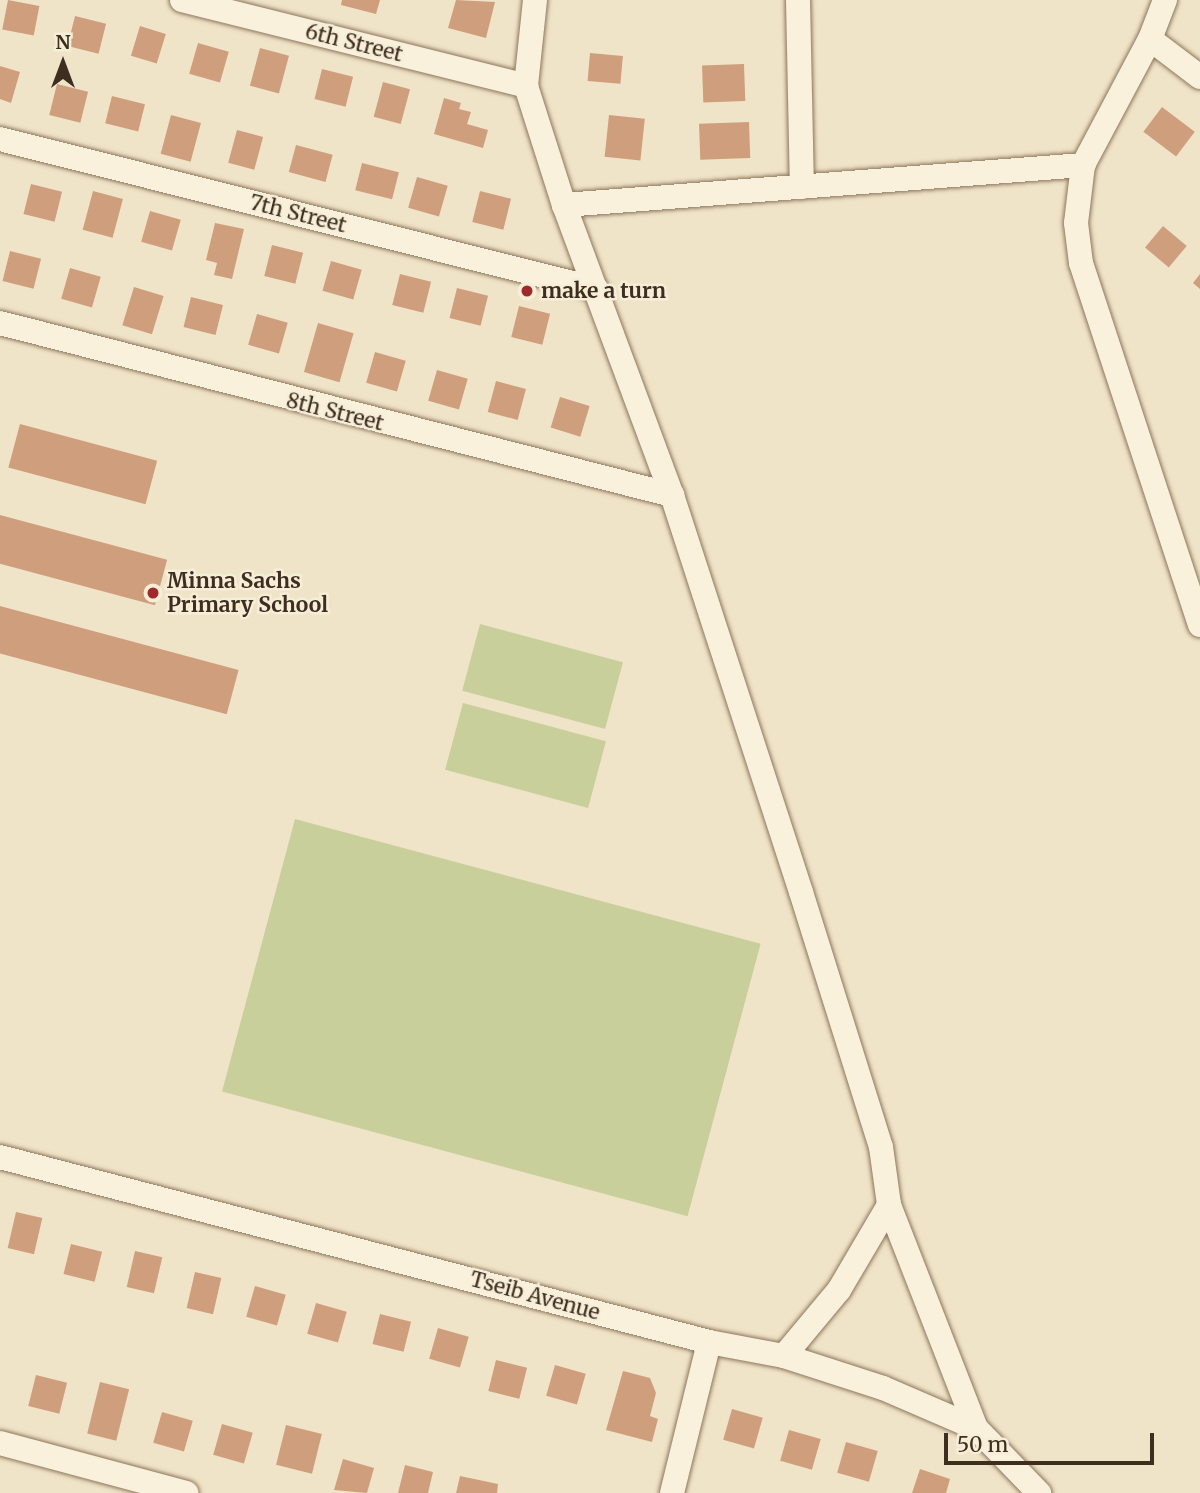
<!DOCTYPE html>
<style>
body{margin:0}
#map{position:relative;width:1200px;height:1493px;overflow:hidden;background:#f0e4c8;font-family:Merriweather,serif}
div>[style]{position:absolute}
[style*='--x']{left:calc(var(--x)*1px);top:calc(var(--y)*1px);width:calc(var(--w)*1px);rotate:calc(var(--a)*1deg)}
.green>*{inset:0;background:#c9cf9b;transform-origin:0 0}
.building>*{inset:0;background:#cf9f7d;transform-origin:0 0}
.roads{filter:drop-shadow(0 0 2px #8d765c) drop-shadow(0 0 2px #8d765c)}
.minor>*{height:24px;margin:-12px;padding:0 12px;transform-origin:12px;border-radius:12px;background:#faf1dc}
.dots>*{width:19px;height:19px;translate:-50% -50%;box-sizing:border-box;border:4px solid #f7eed8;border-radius:50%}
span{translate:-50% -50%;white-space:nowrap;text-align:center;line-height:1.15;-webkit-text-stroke:5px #f7eed8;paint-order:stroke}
.street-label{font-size:21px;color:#3d2e20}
.poi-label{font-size:21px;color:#3d2e20;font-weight:700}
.left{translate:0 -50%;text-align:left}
.north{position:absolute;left:28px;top:28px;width:70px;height:70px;-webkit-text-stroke:5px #f7eed8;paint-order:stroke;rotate:0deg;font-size:19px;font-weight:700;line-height:28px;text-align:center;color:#3d2e20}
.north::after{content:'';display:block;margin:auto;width:24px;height:32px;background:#3d2e20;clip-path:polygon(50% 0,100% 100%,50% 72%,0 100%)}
.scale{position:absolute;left:944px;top:1433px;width:210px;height:32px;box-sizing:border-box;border:4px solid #3d2e20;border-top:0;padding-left:9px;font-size:21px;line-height:24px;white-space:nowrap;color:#3d2e20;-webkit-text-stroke:5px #f7eed8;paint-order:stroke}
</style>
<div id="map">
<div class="green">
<i style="left:480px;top:624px;width:148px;height:69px;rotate:15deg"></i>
<i style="left:463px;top:703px;width:148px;height:69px;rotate:15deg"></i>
<i style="left:295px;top:819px;width:482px;height:282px;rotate:15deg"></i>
</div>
<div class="building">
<i style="left:8px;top:0;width:32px;height:30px;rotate:11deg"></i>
<i style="clip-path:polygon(342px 0,380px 0,376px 14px,341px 5px)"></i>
<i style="clip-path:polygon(456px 0,495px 2px,486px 38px,448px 28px)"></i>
<i style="left:75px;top:16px;width:32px;height:31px;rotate:14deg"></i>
<i style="left:140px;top:26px;width:27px;height:31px;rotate:17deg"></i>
<i style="left:198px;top:43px;width:32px;height:32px;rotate:16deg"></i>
<i style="left:260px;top:48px;width:30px;height:39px;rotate:15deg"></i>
<i style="left:590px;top:53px;width:33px;height:28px;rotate:5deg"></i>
<i style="left:744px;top:64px;width:37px;height:42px;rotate:88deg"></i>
<i style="clip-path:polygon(0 66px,20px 72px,11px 103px,0 99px)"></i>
<i style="left:322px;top:69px;width:32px;height:31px;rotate:14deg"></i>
<i style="left:383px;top:82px;width:28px;height:36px;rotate:15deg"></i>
<i style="left:57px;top:84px;width:32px;height:32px;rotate:14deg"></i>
<i style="left:112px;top:96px;width:34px;height:28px;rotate:14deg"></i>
<i style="clip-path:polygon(444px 98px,461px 103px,459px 109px,471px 112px,467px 124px,488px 130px,483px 148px,434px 134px)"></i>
<i style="left:1162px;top:107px;width:41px;height:31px;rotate:37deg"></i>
<i style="left:171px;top:115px;width:31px;height:40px;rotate:15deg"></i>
<i style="left:609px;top:115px;width:36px;height:42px;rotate:6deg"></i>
<i style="left:749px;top:122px;width:36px;height:50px;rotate:88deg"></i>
<i style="left:237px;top:130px;width:27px;height:34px;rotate:15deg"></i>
<i style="left:296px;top:145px;width:38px;height:28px;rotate:15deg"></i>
<i style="left:362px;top:163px;width:38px;height:28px;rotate:14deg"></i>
<i style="left:417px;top:177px;width:32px;height:32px;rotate:16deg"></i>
<i style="left:31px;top:184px;width:32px;height:31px;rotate:14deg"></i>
<i style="left:93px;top:191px;width:31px;height:40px;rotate:15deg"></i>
<i style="left:480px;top:191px;width:32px;height:32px;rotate:14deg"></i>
<i style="left:150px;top:211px;width:32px;height:32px;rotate:16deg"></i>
<i style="clip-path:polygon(215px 223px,244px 229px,232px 279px,214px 275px,217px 263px,206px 260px)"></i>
<i style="left:1163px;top:226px;width:31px;height:28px;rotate:40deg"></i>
<i style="left:272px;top:245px;width:32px;height:32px;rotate:14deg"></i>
<i style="left:10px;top:251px;width:32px;height:31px;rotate:14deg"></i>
<i style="left:331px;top:261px;width:32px;height:31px;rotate:16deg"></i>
<i style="left:70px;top:268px;width:32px;height:32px;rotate:16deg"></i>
<i style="left:400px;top:274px;width:32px;height:32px;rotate:14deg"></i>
<i style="clip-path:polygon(1200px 274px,1200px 289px,1193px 283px)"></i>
<i style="left:134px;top:287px;width:31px;height:40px;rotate:17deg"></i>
<i style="left:457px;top:288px;width:32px;height:31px;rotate:14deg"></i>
<i style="left:191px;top:297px;width:33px;height:31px;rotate:14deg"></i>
<i style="left:519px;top:306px;width:32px;height:32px;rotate:14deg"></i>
<i style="left:257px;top:314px;width:32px;height:32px;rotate:16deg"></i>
<i style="left:318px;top:323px;width:37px;height:51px;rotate:16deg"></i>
<i style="left:375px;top:352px;width:32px;height:32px;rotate:16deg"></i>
<i style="left:437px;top:370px;width:32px;height:32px;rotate:16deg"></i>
<i style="left:496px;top:381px;width:31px;height:32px;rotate:15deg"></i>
<i style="left:560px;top:397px;width:31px;height:32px;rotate:17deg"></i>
<i style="left:20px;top:424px;width:142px;height:45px;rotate:15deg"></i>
<i style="left:0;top:515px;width:173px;height:47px;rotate:15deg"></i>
<i style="left:0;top:606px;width:247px;height:46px;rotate:15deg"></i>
<i style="left:16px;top:1212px;width:27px;height:37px;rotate:13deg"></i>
<i style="left:71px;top:1244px;width:32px;height:31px;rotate:14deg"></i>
<i style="left:135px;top:1251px;width:28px;height:37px;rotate:13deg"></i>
<i style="left:195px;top:1272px;width:27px;height:37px;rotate:13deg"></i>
<i style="left:255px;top:1286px;width:32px;height:32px;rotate:16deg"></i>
<i style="left:316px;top:1303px;width:32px;height:32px;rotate:16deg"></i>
<i style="left:380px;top:1314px;width:32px;height:31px;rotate:14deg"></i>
<i style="left:438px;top:1328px;width:32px;height:32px;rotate:16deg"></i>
<i style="left:496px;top:1360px;width:32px;height:32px;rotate:14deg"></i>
<i style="left:555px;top:1365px;width:32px;height:32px;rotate:16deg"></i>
<i style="clip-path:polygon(623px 1371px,650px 1378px,656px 1393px,650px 1416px,658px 1419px,652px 1442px,606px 1430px)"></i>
<i style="left:36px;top:1375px;width:32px;height:32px;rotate:14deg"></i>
<i style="left:100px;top:1382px;width:30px;height:53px;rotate:14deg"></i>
<i style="left:732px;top:1409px;width:32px;height:32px;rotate:16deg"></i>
<i style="left:162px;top:1412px;width:32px;height:32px;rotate:16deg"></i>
<i style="left:222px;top:1424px;width:32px;height:32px;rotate:16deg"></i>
<i style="left:286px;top:1425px;width:37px;height:41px;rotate:14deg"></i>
<i style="left:789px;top:1430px;width:33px;height:32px;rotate:16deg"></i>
<i style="left:846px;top:1442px;width:33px;height:32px;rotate:16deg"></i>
<i style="clip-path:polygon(343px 1459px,374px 1468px,367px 1493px,334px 1490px)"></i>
<i style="clip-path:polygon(405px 1465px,433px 1472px,428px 1493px,398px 1493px)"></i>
<i style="clip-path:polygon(920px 1469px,950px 1479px,946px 1493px,912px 1493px)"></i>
<i style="clip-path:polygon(460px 1476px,498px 1484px,497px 1493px,456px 1493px)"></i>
</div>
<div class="roads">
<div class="minor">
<i style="--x:182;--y:0;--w:355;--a:14"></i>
<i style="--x:535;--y:0;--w:86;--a:96"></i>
<i style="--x:526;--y:86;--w:125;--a:72.3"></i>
<i style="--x:564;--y:205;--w:309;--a:69.6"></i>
<i style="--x:672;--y:495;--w:417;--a:72"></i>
<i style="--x:801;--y:892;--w:267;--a:72.6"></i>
<i style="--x:881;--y:1147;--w:59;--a:82.1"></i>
<i style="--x:889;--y:1205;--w:239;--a:68.7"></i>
<i style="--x:798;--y:0;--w:187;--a:88.8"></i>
<i style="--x:1165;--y:0;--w:42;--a:111"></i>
<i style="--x:1150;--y:39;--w:143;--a:118"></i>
<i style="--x:1083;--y:165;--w:58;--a:96.9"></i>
<i style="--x:1076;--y:223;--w:40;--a:82.9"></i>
<i style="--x:1081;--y:263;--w:381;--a:71.8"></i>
<i style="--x:1150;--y:39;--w:63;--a:37.2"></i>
<i style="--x:0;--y:139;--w:615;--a:14.13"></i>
<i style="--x:564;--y:205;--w:521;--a:-4.41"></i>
<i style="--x:0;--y:323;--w:694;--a:14.36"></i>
<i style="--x:0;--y:1157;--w:733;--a:14.62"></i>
<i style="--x:709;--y:1342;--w:76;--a:10.6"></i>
<i style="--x:784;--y:1356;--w:104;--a:17.9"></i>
<i style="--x:883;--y:1388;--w:101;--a:23.3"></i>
<i style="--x:976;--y:1428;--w:91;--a:45.9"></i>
<i style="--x:784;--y:1356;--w:86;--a:-50.2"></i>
<i style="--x:839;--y:1290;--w:99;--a:-59.5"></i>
<i style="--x:0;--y:1443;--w:193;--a:15"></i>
<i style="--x:672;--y:1493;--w:155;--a:-76.2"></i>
</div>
</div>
<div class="dots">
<i style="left:527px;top:291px;background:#9e2a2b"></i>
<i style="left:153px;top:593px;background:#9e2a2b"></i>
</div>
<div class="street-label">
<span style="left:354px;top:43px;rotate:14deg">6th Street</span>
<span style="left:298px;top:214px;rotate:14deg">7th Street</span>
<span style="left:335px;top:412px;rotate:14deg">8th Street</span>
<span style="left:535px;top:1296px;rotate:15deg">Tseib Avenue</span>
</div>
<div class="poi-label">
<span class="left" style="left:541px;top:291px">make a turn</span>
<span class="left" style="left:167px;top:593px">Minna Sachs<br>Primary School</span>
</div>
<div class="north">N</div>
<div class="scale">50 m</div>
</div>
